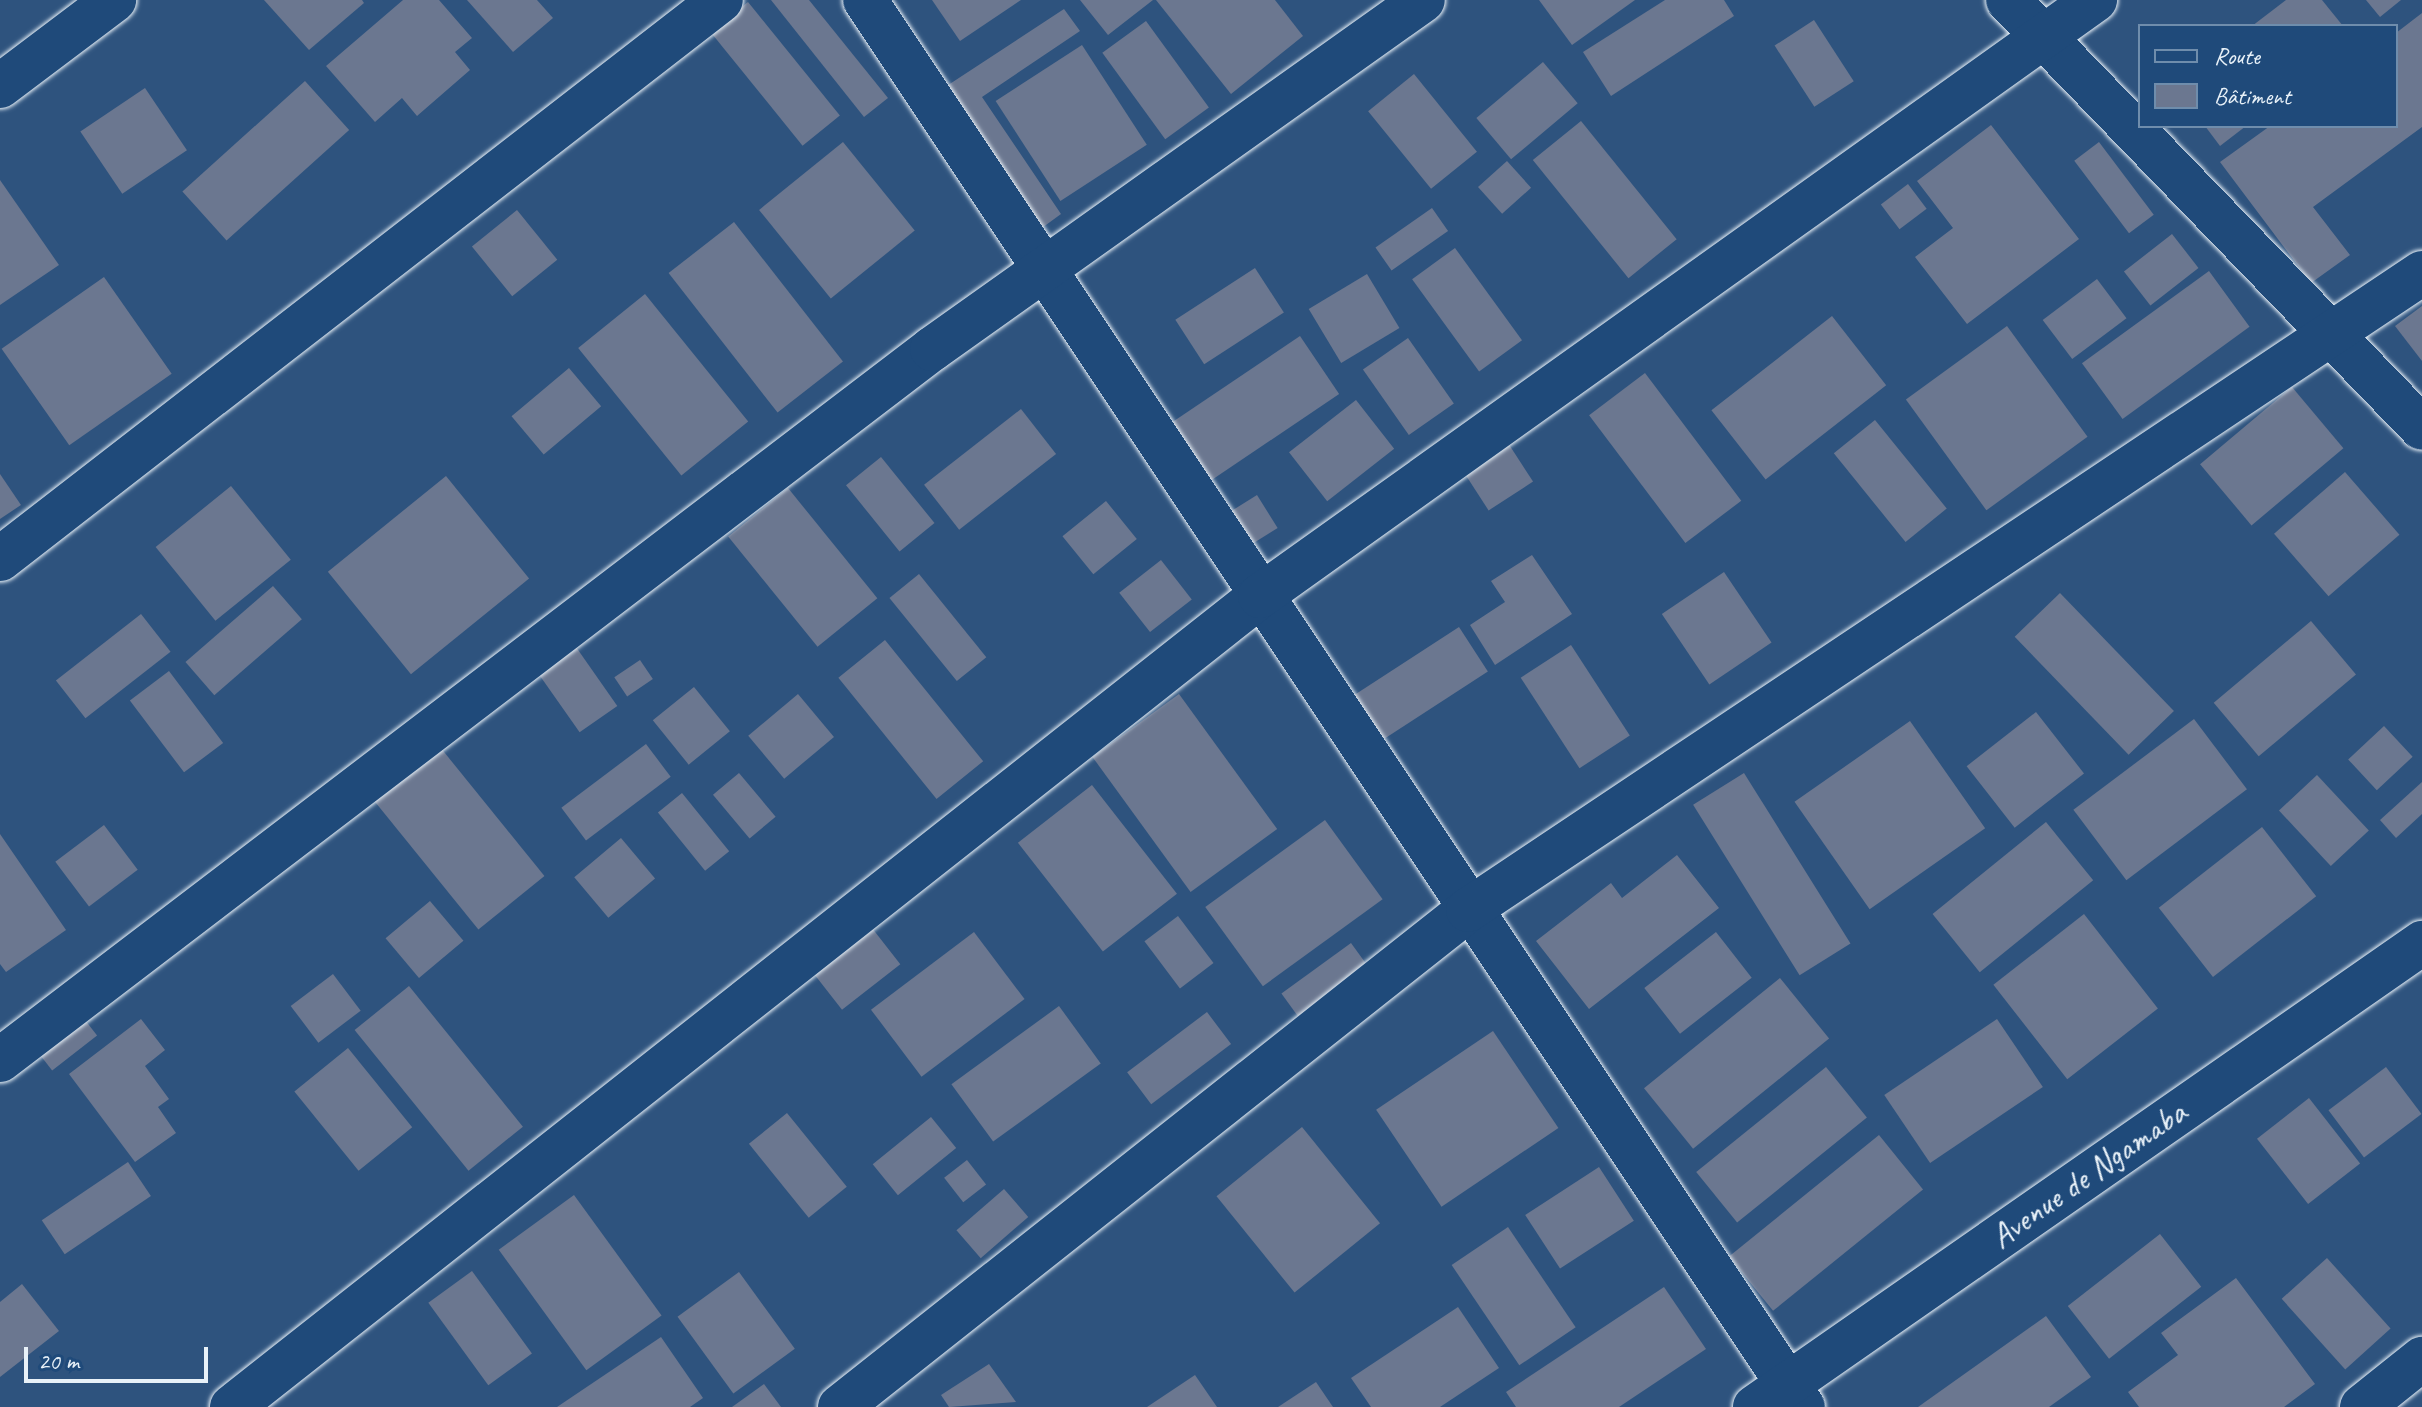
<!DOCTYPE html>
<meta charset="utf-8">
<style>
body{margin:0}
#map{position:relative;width:2422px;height:1407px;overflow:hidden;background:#2e537e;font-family:Caveat,sans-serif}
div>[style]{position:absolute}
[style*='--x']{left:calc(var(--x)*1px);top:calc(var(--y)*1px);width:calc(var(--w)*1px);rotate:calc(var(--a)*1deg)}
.building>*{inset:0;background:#6b7790;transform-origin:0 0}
.roads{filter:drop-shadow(0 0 2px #e8f1f8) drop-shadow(0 0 2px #e8f1f8)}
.minor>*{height:44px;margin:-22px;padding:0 22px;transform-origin:22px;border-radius:22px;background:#1f4a7a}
.tertiary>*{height:44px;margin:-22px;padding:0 22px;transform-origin:22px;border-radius:22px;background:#1f4a7a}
span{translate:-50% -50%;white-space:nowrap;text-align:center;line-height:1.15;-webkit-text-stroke:8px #1f4a7a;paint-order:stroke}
.street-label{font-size:34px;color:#e8f1f8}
.legend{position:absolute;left:2138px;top:24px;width:260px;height:104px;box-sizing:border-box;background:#1f4a7a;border:2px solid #6f8dac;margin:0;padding:10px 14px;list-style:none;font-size:24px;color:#e8f1f8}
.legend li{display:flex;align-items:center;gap:16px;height:40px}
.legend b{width:40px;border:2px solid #6f8dac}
.scale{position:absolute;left:24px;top:1347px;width:184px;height:36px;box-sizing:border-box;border:4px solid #e8f1f8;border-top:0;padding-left:10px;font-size:24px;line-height:28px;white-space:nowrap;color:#e8f1f8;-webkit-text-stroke:6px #1f4a7a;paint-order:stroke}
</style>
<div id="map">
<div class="building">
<i style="clip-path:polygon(264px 0,362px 0,364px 3px,309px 50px)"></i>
<i style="clip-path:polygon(403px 0,439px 0,472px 38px,455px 52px,470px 70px,417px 116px,402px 98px,375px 122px,326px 66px)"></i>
<i style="clip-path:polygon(467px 0,537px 0,553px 18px,513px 52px)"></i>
<i style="clip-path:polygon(771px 0,809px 0,888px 98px,864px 117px)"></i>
<i style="clip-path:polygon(932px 0,1021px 0,960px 41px)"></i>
<i style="clip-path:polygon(1080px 0,1153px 0,1108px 35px)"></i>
<i style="clip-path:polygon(1156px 0,1275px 0,1303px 36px,1231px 94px)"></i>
<i style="clip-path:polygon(1539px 0,1635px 0,1572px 45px)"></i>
<i style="clip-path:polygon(1665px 0,1724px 0,1734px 16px,1611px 96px,1583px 52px)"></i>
<i style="clip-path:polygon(2286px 0,2322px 0,2343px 26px,2252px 26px)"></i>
<i style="clip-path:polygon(2366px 0,2401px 0,2380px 17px)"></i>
<i style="left:748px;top:2px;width:146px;height:48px;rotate:51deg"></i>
<i style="clip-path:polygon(1064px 9px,1080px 31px,982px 97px,1061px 214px,1035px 233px,939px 91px)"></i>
<i style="clip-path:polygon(2422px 13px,2422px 127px,2313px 207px,2350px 255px,2311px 283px,2220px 162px,2270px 126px,2396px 126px,2396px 33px)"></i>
<i style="left:1814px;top:20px;width:73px;height:47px;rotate:57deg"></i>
<i style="left:1146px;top:21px;width:107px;height:54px;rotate:54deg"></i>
<i style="left:1082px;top:45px;width:119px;height:103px;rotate:57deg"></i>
<i style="left:1543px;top:62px;width:54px;height:87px;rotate:50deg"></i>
<i style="left:1414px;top:74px;width:100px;height:59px;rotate:51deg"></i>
<i style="left:305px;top:81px;width:66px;height:165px;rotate:48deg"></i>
<i style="left:145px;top:88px;width:75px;height:78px;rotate:56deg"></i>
<i style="left:1581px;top:121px;width:152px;height:62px;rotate:51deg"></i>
<i style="clip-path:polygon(1991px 125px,2079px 239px,1967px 324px,1915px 257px,1953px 228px,1917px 181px)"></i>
<i style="clip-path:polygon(2205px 126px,2246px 126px,2220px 146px)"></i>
<i style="left:843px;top:142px;width:114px;height:108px;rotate:51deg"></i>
<i style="left:2099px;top:142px;width:91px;height:31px;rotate:53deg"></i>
<i style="left:1507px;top:161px;width:36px;height:39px;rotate:48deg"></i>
<i style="clip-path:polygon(0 180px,59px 265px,0 305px)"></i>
<i style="left:1908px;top:184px;width:31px;height:34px;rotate:53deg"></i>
<i style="left:1432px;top:208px;width:28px;height:69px;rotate:55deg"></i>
<i style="left:517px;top:210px;width:64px;height:58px;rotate:51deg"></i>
<i style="left:734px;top:222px;width:177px;height:83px;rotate:52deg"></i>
<i style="left:2172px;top:234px;width:43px;height:61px;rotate:52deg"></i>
<i style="left:1455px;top:248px;width:114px;height:53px;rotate:54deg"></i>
<i style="left:1255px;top:268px;width:53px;height:95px;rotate:57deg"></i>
<i style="left:2209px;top:271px;width:69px;height:157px;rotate:54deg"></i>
<i style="left:1367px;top:274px;width:63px;height:68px;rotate:59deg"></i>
<i style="left:104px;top:277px;width:118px;height:125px;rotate:55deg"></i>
<i style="left:2097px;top:279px;width:49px;height:68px;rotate:53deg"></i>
<i style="left:645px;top:294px;width:164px;height:86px;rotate:51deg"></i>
<i style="clip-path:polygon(2422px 306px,2422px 361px,2395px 326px)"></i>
<i style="left:1832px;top:316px;width:88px;height:153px;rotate:52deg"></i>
<i style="left:2007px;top:326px;width:137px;height:125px;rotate:54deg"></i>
<i style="left:1300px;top:336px;width:70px;height:156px;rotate:56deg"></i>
<i style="left:1408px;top:338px;width:80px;height:55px;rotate:55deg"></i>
<i style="left:569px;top:368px;width:50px;height:75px;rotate:50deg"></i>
<i style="left:1645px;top:373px;width:160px;height:70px;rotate:53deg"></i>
<i style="left:2292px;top:387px;width:80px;height:120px;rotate:50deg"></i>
<i style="left:1356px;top:400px;width:62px;height:85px;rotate:52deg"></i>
<i style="left:1021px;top:409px;width:57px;height:123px;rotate:52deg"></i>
<i style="left:1875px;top:420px;width:114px;height:53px;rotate:51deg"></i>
<i style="left:1508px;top:443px;width:46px;height:53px;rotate:57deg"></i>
<i style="left:881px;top:457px;width:85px;height:45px;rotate:51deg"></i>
<i style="left:2345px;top:472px;width:83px;height:94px;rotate:49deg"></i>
<i style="clip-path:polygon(0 474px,21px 505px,0 519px)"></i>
<i style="left:446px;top:476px;width:132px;height:152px;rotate:51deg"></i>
<i style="left:231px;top:486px;width:95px;height:97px;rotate:51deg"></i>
<i style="left:788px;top:488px;width:142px;height:77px;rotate:51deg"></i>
<i style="left:1257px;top:495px;width:39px;height:34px;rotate:58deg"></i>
<i style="left:1106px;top:501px;width:49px;height:56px;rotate:51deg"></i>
<i style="clip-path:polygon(1532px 555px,1572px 614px,1495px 665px,1470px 625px,1505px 602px,1491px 581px)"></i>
<i style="left:1161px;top:560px;width:50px;height:53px;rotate:52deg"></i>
<i style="left:1724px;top:572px;width:85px;height:75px;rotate:56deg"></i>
<i style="left:919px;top:574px;width:107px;height:38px;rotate:51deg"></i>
<i style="left:273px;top:586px;width:44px;height:116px;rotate:49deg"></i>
<i style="left:2060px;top:593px;width:164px;height:63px;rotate:46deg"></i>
<i style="left:141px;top:614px;width:48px;height:108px;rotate:52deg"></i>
<i style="left:2311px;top:621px;width:70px;height:127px;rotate:50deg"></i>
<i style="left:1459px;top:627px;width:53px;height:128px;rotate:57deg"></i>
<i style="left:885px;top:640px;width:156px;height:60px;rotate:51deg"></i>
<i style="left:1571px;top:645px;width:108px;height:60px;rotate:57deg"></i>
<i style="left:576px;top:647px;width:72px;height:46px;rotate:55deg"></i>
<i style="left:640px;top:660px;width:23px;height:31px;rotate:56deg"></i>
<i style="left:169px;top:671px;width:90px;height:49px;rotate:53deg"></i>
<i style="left:694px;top:687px;width:57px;height:53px;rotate:51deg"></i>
<i style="left:798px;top:694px;width:56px;height:65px;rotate:50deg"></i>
<i style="left:1179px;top:694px;width:167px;height:107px;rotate:54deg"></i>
<i style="left:2036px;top:712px;width:78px;height:88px;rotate:52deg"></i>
<i style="left:2194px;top:719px;width:88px;height:151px;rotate:53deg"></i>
<i style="left:1910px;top:721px;width:131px;height:141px;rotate:55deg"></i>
<i style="left:2384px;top:726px;width:42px;height:49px;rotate:47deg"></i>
<i style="left:646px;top:744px;width:41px;height:106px;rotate:53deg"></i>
<i style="left:440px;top:747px;width:166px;height:85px;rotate:51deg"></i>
<i style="left:739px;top:773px;width:57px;height:34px;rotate:50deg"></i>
<i style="left:1744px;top:773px;width:201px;height:60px;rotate:58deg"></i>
<i style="left:2317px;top:775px;width:76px;height:52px;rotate:47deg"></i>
<i style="clip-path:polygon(2422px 782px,2422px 814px,2396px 838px,2380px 820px)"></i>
<i style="left:1092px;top:785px;width:138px;height:94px;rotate:52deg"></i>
<i style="left:682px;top:793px;width:75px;height:31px;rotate:51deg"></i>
<i style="left:1325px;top:820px;width:98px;height:148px;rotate:54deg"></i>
<i style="left:2046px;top:822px;width:75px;height:146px;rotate:51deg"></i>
<i style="left:104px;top:825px;width:56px;height:61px;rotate:53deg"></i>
<i style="left:2262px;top:827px;width:88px;height:131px;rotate:52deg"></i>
<i style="clip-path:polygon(0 834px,66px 930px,6px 972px,0 964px)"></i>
<i style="left:621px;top:838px;width:53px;height:61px;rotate:50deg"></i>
<i style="clip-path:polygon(1677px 855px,1719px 908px,1589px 1009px,1536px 941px,1611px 883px,1622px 898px)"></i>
<i style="left:430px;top:901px;width:52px;height:58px;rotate:50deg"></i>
<i style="left:2084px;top:914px;width:120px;height:115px;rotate:52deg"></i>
<i style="left:1178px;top:916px;width:59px;height:42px;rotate:53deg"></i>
<i style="left:872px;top:928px;width:46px;height:74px;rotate:52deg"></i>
<i style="left:974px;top:932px;width:84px;height:129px;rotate:53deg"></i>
<i style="left:1716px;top:932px;width:58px;height:91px;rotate:52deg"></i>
<i style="left:1351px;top:943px;width:29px;height:86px;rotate:54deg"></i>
<i style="left:333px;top:974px;width:46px;height:53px;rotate:53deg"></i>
<i style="left:1780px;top:978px;width:78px;height:175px;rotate:51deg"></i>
<i style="left:409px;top:986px;width:181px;height:70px;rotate:51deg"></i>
<i style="left:1059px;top:1006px;width:71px;height:133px;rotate:54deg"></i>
<i style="left:78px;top:1011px;width:31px;height:57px;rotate:52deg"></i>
<i style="left:1207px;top:1012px;width:40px;height:100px;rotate:53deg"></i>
<i style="clip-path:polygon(141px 1019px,165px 1050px,145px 1066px,169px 1099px,158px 1107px,176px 1133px,135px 1162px,69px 1074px)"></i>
<i style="left:1997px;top:1019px;width:82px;height:136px;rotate:56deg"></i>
<i style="left:1493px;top:1031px;width:117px;height:141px;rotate:56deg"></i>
<i style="left:348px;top:1048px;width:102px;height:69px;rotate:51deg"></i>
<i style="left:1826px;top:1067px;width:65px;height:167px;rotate:51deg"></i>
<i style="left:2386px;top:1067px;width:59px;height:72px;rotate:53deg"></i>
<i style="left:2309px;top:1098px;width:83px;height:66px;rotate:52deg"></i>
<i style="left:787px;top:1113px;width:95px;height:49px;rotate:51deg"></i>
<i style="left:931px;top:1117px;width:40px;height:75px;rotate:51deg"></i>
<i style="left:1302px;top:1127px;width:124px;height:110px;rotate:51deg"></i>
<i style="left:1879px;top:1135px;width:70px;height:193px;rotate:51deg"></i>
<i style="left:967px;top:1160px;width:31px;height:29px;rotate:52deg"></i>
<i style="left:128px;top:1162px;width:41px;height:104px;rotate:56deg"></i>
<i style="left:1599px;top:1167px;width:64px;height:88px;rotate:57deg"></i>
<i style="left:1004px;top:1189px;width:37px;height:63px;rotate:49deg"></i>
<i style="left:574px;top:1195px;width:149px;height:93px;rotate:54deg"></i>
<i style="left:1508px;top:1227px;width:121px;height:68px;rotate:56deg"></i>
<i style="left:2160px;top:1234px;width:67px;height:117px;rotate:52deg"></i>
<i style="left:2327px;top:1258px;width:95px;height:61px;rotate:48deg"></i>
<i style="left:472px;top:1271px;width:102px;height:54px;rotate:54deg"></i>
<i style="left:739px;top:1272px;width:95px;height:76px;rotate:54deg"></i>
<i style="clip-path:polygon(2236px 1278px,2315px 1384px,2284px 1407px,2139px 1407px,2128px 1392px,2178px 1355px,2161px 1333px)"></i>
<i style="clip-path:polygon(22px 1284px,59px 1331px,0 1377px,0 1302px)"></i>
<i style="clip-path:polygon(1664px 1287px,1706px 1349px,1619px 1407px,1516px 1407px,1506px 1392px)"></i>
<i style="clip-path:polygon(1458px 1307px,1499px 1368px,1440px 1407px,1371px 1407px,1351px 1378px)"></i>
<i style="clip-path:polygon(2046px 1316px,2091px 1377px,2049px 1407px,1918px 1407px)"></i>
<i style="clip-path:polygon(661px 1337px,703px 1398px,690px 1407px,557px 1407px)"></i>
<i style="clip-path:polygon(989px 1364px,1016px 1402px,949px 1407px,941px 1395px)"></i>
<i style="clip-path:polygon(1195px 1375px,1217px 1407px,1147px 1407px)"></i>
<i style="clip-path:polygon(1316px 1382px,1333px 1407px,1278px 1407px)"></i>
<i style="clip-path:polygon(764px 1384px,781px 1407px,732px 1407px)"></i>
</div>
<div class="roads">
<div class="minor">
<i style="--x:865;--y:0;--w:1691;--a:56.31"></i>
<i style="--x:2008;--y:0;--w:595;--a:45.95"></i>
<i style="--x:0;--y:86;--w:143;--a:-37"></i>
<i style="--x:0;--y:559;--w:912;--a:-37.79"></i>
<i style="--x:0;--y:1060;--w:1172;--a:-37.34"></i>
<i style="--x:932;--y:349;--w:602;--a:-35.4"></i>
<i style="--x:232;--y:1407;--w:1309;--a:-38.27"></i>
<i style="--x:1260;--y:596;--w:1026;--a:-35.52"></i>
<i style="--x:840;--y:1407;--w:801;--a:-38.36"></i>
<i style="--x:1468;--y:910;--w:1147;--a:-33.73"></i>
<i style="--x:2362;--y:1407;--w:77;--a:-38.7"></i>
</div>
<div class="tertiary">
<i style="--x:1755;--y:1407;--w:813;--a:-34.82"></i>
</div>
</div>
<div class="street-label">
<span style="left:2088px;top:1174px;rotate:-35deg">Avenue de Ngamaba</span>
</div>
<ul class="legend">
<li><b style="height:10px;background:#1f4a7a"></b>Route</li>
<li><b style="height:22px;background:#6b7790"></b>Bâtiment</li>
</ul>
<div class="scale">20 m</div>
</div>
